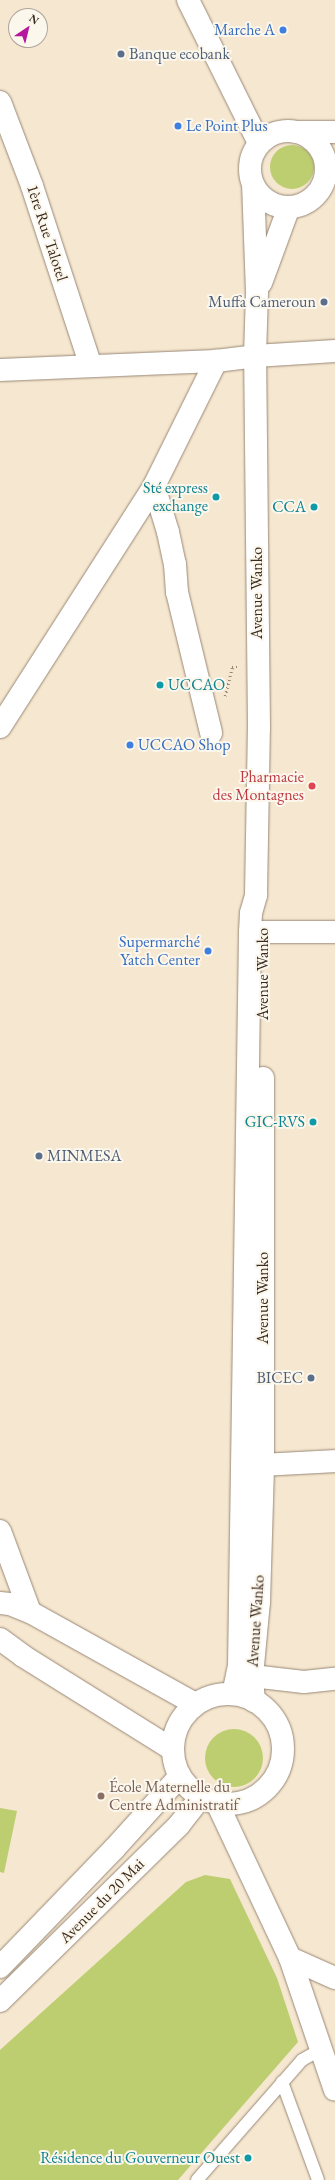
<!DOCTYPE html>
<meta charset="utf-8">
<style>
body{margin:0}
#map{position:relative;width:335px;height:2180px;overflow:hidden;background:#f6e7d0;font-family:"EB Garamond",serif}
div>[style]{position:absolute}
[style*='--x']{left:calc(var(--x)*1px);top:calc(var(--y)*1px);width:calc(var(--w)*1px);rotate:calc(var(--a)*1deg)}
.green>*{inset:0;background:#bdce71}
.round{border-radius:50%}
.path>*{height:2.5px;margin-top:-1.25px;transform-origin:0;background:repeating-linear-gradient(90deg,#988877 0 1px,transparent 0 4px)}
.roads{filter:drop-shadow(0 0 1px #988877) drop-shadow(0 0 1px #988877)}
.lane>*{height:12px;margin:-6px;padding:0 6px;transform-origin:6px;border-radius:6px;background:#fff}
.street>*{height:22px;margin:-11px;padding:0 11px;transform-origin:11px;border-radius:11px;background:#fff}
.secondary>*{height:22px;margin:-11px;padding:0 11px;transform-origin:11px;border-radius:11px;background:#fff}
.highway>*{height:22px;margin:-11px;padding:0 11px;transform-origin:11px;border-radius:11px;background:#fff}
.highway>.ring{margin:-11px;padding:0;box-sizing:content-box;background:none;border:22px solid #fff;border-radius:50%}
.dots>*{width:11px;height:11px;translate:-50% -50%;box-sizing:border-box;border:2px solid #fbf7ec;border-radius:50%}
span{translate:-50% -50%;white-space:nowrap;text-align:center;line-height:1.15;-webkit-text-stroke:4px #fbf7ec;paint-order:stroke}
.shop-label{font-size:16px;color:#366cbe}
.right{translate:-100% -50%;text-align:right}
.left{translate:0 -50%;text-align:left}
.service-label{font-size:16px;color:#4e5e75}
.street-label{font-size:16px;color:#3b2a1e}
.culture-label{font-size:16px;color:#0d838f}
.health-label{font-size:16px;color:#be3a42}
.education-label{font-size:16px;color:#785e54}
.north{position:absolute;left:8px;top:8px;width:40px;height:40px;box-sizing:border-box;background:#fbf7ec;border:1px solid #aea59a;border-radius:50%;rotate:35deg;font-size:11px;font-weight:700;line-height:16px;text-align:center;color:#3b2a1e}
.north::after{content:'';display:block;margin:auto;width:14px;height:18px;background:#b5179e;clip-path:polygon(50% 0,100% 100%,50% 72%,0 100%)}
</style>
<div id="map">
<div class="green">
<i class="round" style="left:270px;top:145px;width:44px;height:44px"></i>
<i class="round" style="left:205px;top:1729px;width:58px;height:58px"></i>
<i style="clip-path:polygon(0 1808px,17px 1811px,4px 1873px,0 1872px)"></i>
<i style="clip-path:polygon(205px 1875px,230px 1879px,277px 1978px,298px 2042px,178px 2180px,0 2180px,0 2050px,186px 1882px)"></i>
</div>
<div class="path">
<i style="--x:225;--y:696;--w:30;--a:-76"></i>
<i style="--x:232;--y:667;--w:5;--a:0"></i>
</div>
<div class="roads">
<div class="lane">
<i style="--x:282;--y:2082;--w:104;--a:69.8"></i>
<i style="--x:197;--y:2180;--w:159;--a:-48.8"></i>
<i style="--x:302;--y:2060;--w:23;--a:-29"></i>
</div>
<div class="street">
<i style="--x:0;--y:102;--w:90;--a:69.1"></i>
<i style="--x:32;--y:186;--w:189;--a:71.9"></i>
<i style="--x:0;--y:370;--w:216;--a:-2.4"></i>
<i style="--x:216;--y:361;--w:39;--a:-7"></i>
<i style="--x:255;--y:356;--w:80;--a:-3.6"></i>
<i style="--x:154;--y:486;--w:48;--a:73.1"></i>
<i style="--x:168;--y:532;--w:33;--a:78"></i>
<i style="--x:175;--y:564;--w:28;--a:86"></i>
<i style="--x:177;--y:592;--w:145;--a:76.4"></i>
<i style="--x:0;--y:727;--w:286;--a:-57.4"></i>
<i style="--x:154;--y:486;--w:140;--a:-63.6"></i>
<i style="--x:250;--y:932;--w:85;--a:0"></i>
<i style="--x:244;--y:1466;--w:91;--a:-3.1"></i>
<i style="--x:0;--y:1531;--w:86;--a:69.7"></i>
<i style="--x:252;--y:1676;--w:52;--a:6.6"></i>
<i style="--x:304;--y:1682;--w:31;--a:-6"></i>
<i style="--x:217;--y:1803;--w:171;--a:64.8"></i>
<i style="--x:290;--y:1958;--w:139;--a:71.2"></i>
<i style="--x:290;--y:1958;--w:49;--a:24"></i>
</div>
<div class="secondary">
<i style="--x:0;--y:1603;--w:10;--a:6"></i>
<i style="--x:10;--y:1604;--w:22;--a:22"></i>
<i style="--x:30;--y:1612;--w:189;--a:29.1"></i>
<i style="--x:0;--y:1639;--w:29;--a:36"></i>
<i style="--x:23;--y:1656;--w:176;--a:32"></i>
</div>
<div class="highway">
<i style="--x:188;--y:0;--w:160;--a:63.6"></i>
<i class="ring" style="left:250px;top:131px;width:54px;height:54px"></i>
<i style="--x:296;--y:132;--w:39;--a:0"></i>
<i style="--x:261;--y:283;--w:81;--a:-69.8"></i>
<i class="ring" style="left:173px;top:1694px;width:88px;height:88px"></i>
<i style="--x:233;--y:1694;--w:29;--a:-78"></i>
<i style="--x:239;--y:1666;--w:734;--a:-89.14"></i>
<i style="--x:250;--y:932;--w:19;--a:-87"></i>
<i style="--x:251;--y:913;--w:19;--a:-74"></i>
<i style="--x:256;--y:895;--w:167;--a:-89"></i>
<i style="--x:259;--y:728;--w:372;--a:-90.6"></i>
<i style="--x:255;--y:356;--w:64;--a:-88.2"></i>
<i style="--x:257;--y:292;--w:107;--a:-92.1"></i>
<i style="--x:254;--y:1701;--w:25;--a:-95"></i>
<i style="--x:252;--y:1676;--w:74;--a:-84.6"></i>
<i style="--x:259;--y:1602;--w:135;--a:-88.3"></i>
<i style="--x:263;--y:1467;--w:389;--a:-90"></i>
<i style="--x:0;--y:1967;--w:164;--a:-46"></i>
<i style="--x:114;--y:1849;--w:98;--a:-47.9"></i>
<i style="--x:0;--y:2001;--w:251;--a:-44.5"></i>
<i style="--x:179;--y:1825;--w:36;--a:-52"></i>
</div>
</div>
<div class="dots">
<i style="left:283px;top:30px;background:#3f7fe0"></i>
<i style="left:121px;top:54px;background:#5c6f8a"></i>
<i style="left:178px;top:126px;background:#3f7fe0"></i>
<i style="left:324px;top:302px;background:#5c6f8a"></i>
<i style="left:216px;top:497px;background:#0f9aa8"></i>
<i style="left:314px;top:507px;background:#0f9aa8"></i>
<i style="left:160px;top:685px;background:#0f9aa8"></i>
<i style="left:130px;top:745px;background:#3f7fe0"></i>
<i style="left:312px;top:786px;background:#e0444e"></i>
<i style="left:208px;top:951px;background:#3f7fe0"></i>
<i style="left:313px;top:1122px;background:#0f9aa8"></i>
<i style="left:39px;top:1156px;background:#5c6f8a"></i>
<i style="left:311px;top:1378px;background:#5c6f8a"></i>
<i style="left:101px;top:1796px;background:#8d6e63"></i>
<i style="left:248px;top:2158px;background:#0f9aa8"></i>
</div>
<div class="shop-label">
<span class="right" style="left:275px;top:30px">Marche A</span>
<span class="left" style="left:186px;top:126px">Le Point Plus</span>
<span class="left" style="left:138px;top:745px">UCCAO Shop</span>
<span class="right" style="left:200px;top:951px">Supermarché<br>Yatch Center</span>
</div>
<div class="service-label">
<span class="left" style="left:129px;top:54px">Banque ecobank</span>
<span class="right" style="left:316px;top:302px">Muffa Cameroun</span>
<span class="left" style="left:47px;top:1156px">MINMESA</span>
<span class="right" style="left:303px;top:1378px">BICEC</span>
</div>
<div class="street-label">
<span style="left:47px;top:233px;rotate:72deg">1ère Rue Talotel</span>
<span style="left:257px;top:593px;rotate:-90deg">Avenue Wanko</span>
<span style="left:263px;top:974px;rotate:-90deg">Avenue Wanko</span>
<span style="left:263px;top:1298px;rotate:-90deg">Avenue Wanko</span>
<span style="left:256px;top:1621px;rotate:-86deg">Avenue Wanko</span>
<span style="left:102px;top:1901px;rotate:-45deg">Avenue du 20 Mai</span>
</div>
<div class="culture-label">
<span class="right" style="left:208px;top:497px">Sté express<br>exchange</span>
<span class="right" style="left:306px;top:507px">CCA</span>
<span class="left" style="left:168px;top:685px">UCCAO</span>
<span class="right" style="left:305px;top:1122px">GIC-RVS</span>
<span class="right" style="left:240px;top:2158px">Résidence du Gouverneur Ouest</span>
</div>
<div class="health-label">
<span class="right" style="left:304px;top:786px">Pharmacie<br>des Montagnes</span>
</div>
<div class="education-label">
<span class="left" style="left:109px;top:1796px">École Maternelle du<br>Centre Administratif</span>
</div>
<div class="north">N</div>
</div>
